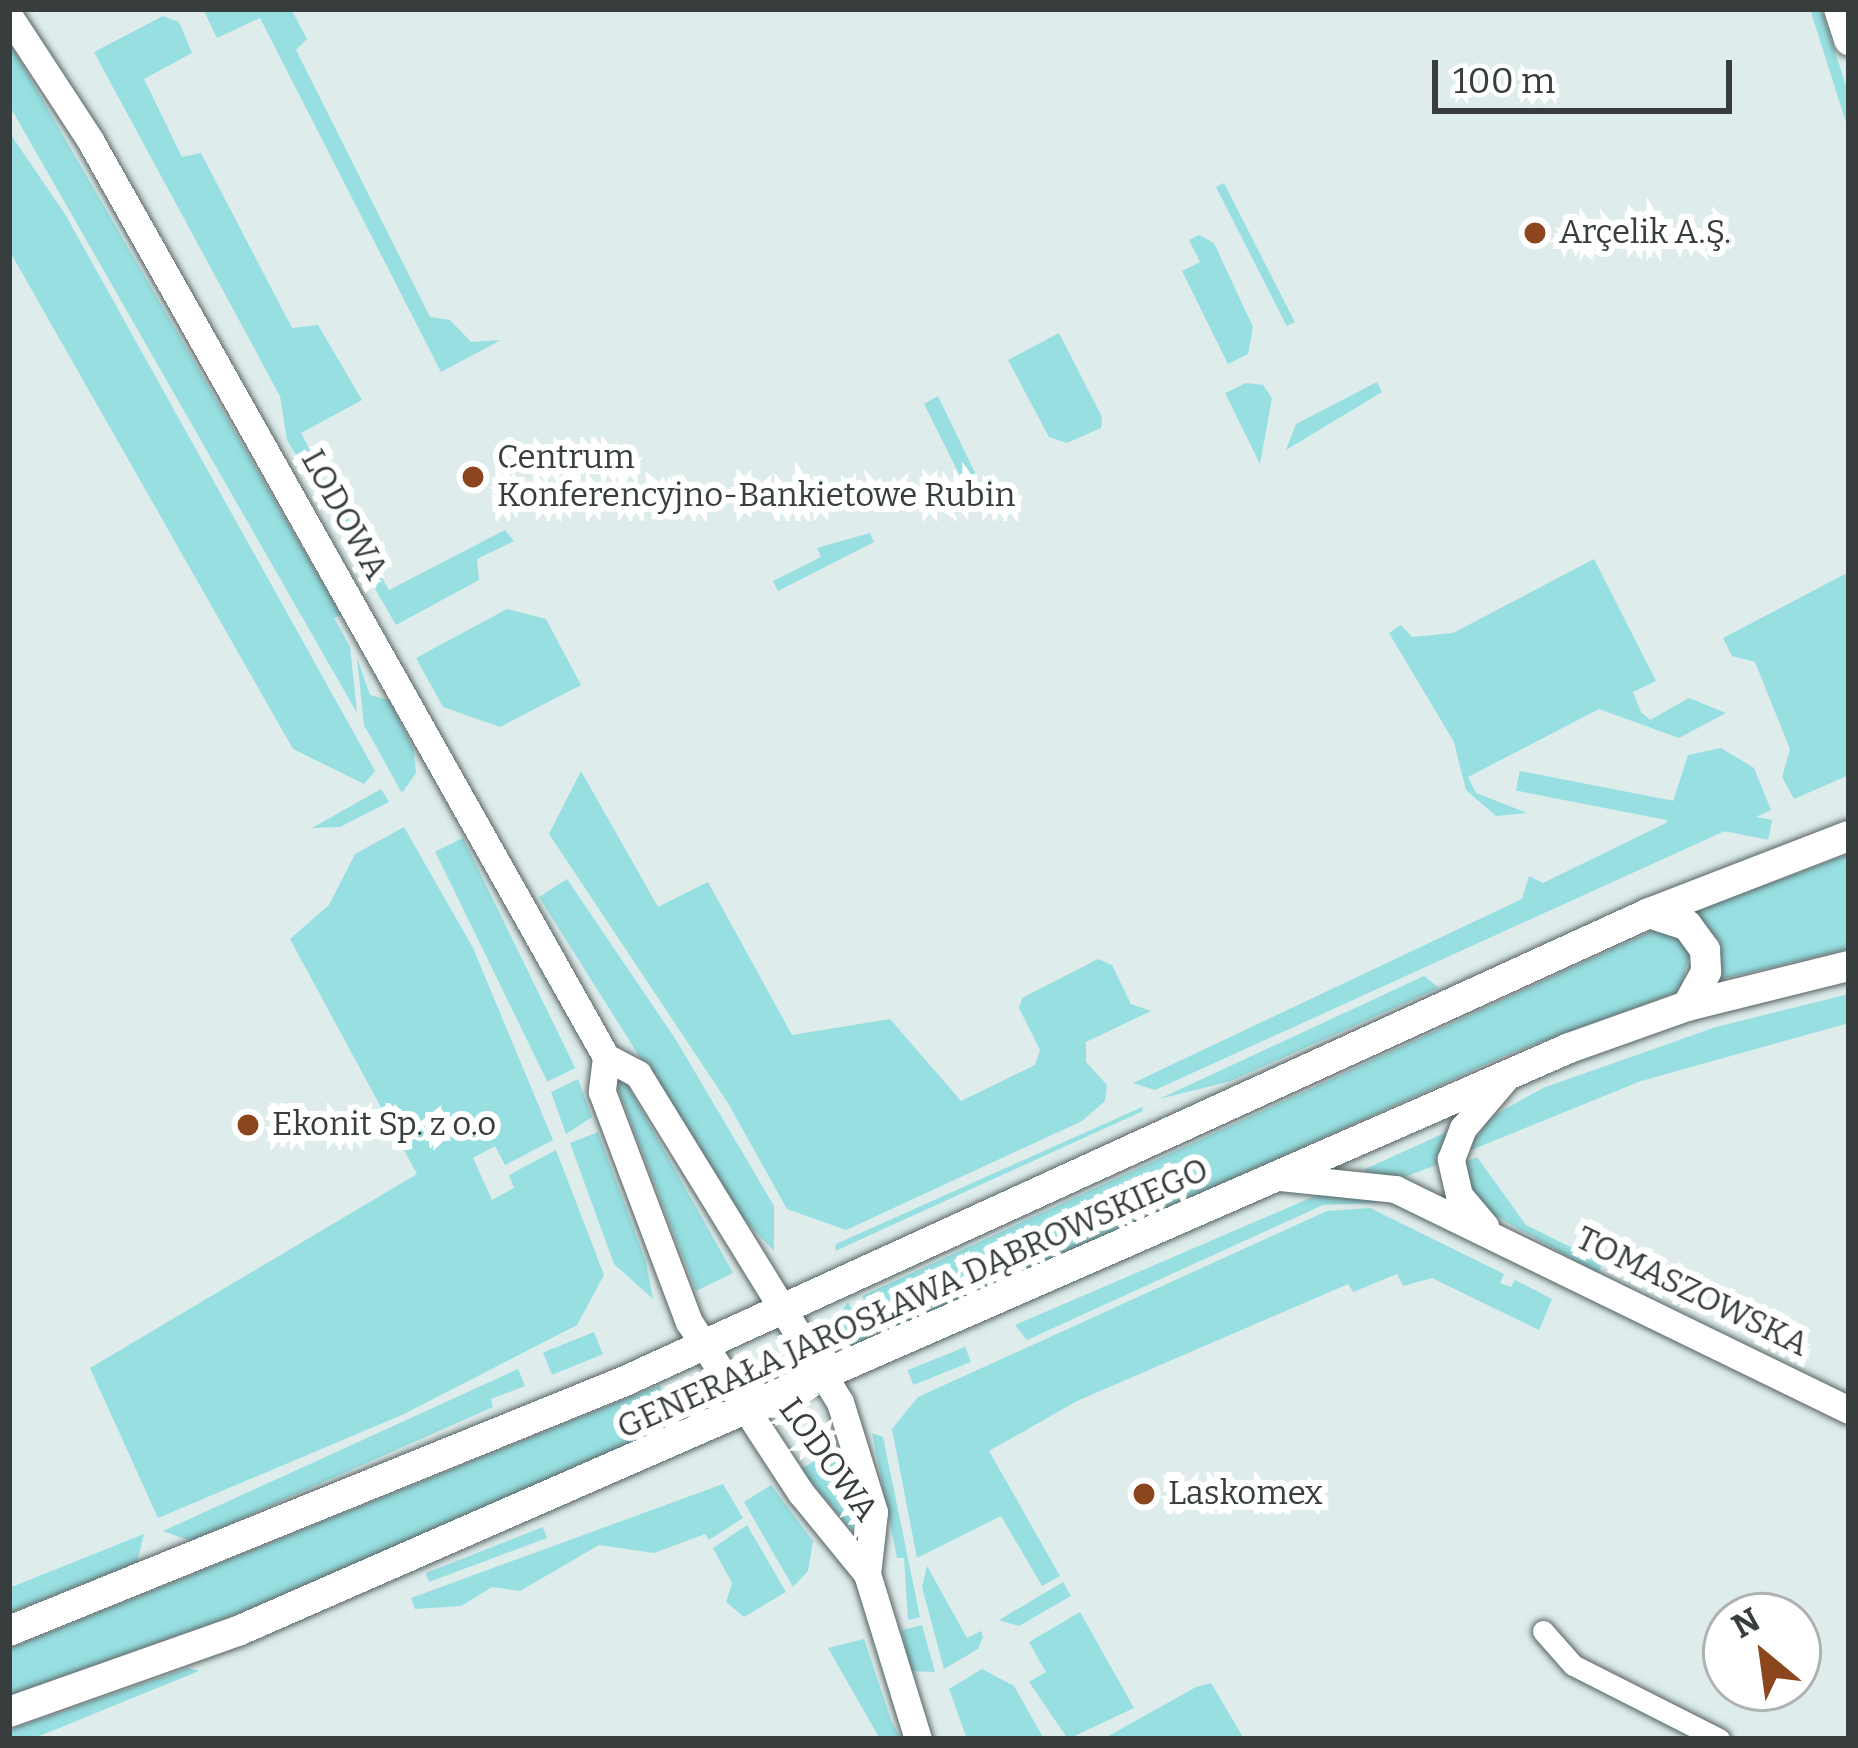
<!DOCTYPE html>
<meta charset="utf-8">
<style>
body{margin:0}
#map{position:relative;width:1858px;height:1748px;overflow:hidden;background:#deecec;font-family:Bitter,serif}
div>[style]{position:absolute}
[style*='--x']{left:calc(var(--x)*1px);top:calc(var(--y)*1px);width:calc(var(--w)*1px);rotate:calc(var(--a)*1deg)}
.green>*{inset:0;background:#97dfe1;transform-origin:0 0}
.roads{filter:drop-shadow(0 0 3px #576263) drop-shadow(0 0 3px #576263)}
.minor>*{height:21px;margin:-10.5px;padding:0 10.5px;transform-origin:10.5px;border-radius:10.5px;background:#fff}
.tertiary>*{height:27px;margin:-13.5px;padding:0 13.5px;transform-origin:13.5px;border-radius:13.5px;background:#fff}
.secondary>*{height:30px;margin:-15px;padding:0 15px;transform-origin:15px;border-radius:15px;background:#fff}
.dots>*{width:33px;height:33px;translate:-50% -50%;box-sizing:border-box;border:6px solid #fff;border-radius:50%}
span{translate:-50% -50%;white-space:nowrap;text-align:center;line-height:1.15;-webkit-text-stroke:12px #fff;paint-order:stroke}
.poi-label{font-size:33px;color:#383e3e}
.left{translate:0 -50%;text-align:left}
.street-label{font-size:33px;color:#383e3e}
.frame{position:absolute;inset:0;border:12px solid #383e3e;pointer-events:none}
.north{position:absolute;left:1702px;top:1592px;width:120px;height:120px;box-sizing:border-box;background:#fff;border:3px solid #afb2b2;border-radius:50%;rotate:331deg;font-size:33px;font-weight:700;line-height:48px;text-align:center;color:#383e3e}
.north::after{content:'';display:block;margin:auto;width:42px;height:54px;background:#8b461e;clip-path:polygon(50% 0,100% 100%,50% 72%,0 100%)}
.scale{position:absolute;left:1432px;top:60px;width:300px;height:54px;box-sizing:border-box;border:6px solid #383e3e;border-top:0;padding-left:15px;font-size:36px;line-height:42px;white-space:nowrap;color:#383e3e;-webkit-text-stroke:9px #fff;paint-order:stroke}
</style>
<div id="map">
<div class="green">
<i style="clip-path:polygon(203px 9px,291px 9px,307px 39px,296px 50px,430px 317px,450px 320px,471px 342px,501px 340px,441px 372px,260px 18px,217px 38px)"></i>
<i style="clip-path:polygon(1810px 9px,1821px 9px,1849px 95px,1849px 132px)"></i>
<i style="clip-path:polygon(163px 16px,179px 22px,192px 53px,144px 79px,182px 157px,201px 153px,292px 328px,318px 325px,362px 400px,301px 433px,314px 458px,302px 465px,287px 440px,280px 396px,94px 52px)"></i>
<i style="clip-path:polygon(9px 42px,341px 615px,334px 618px,350px 647px,357px 713px,9px 105px)"></i>
<i style="clip-path:polygon(9px 132px,65px 214px,375px 771px,364px 784px,293px 749px,9px 250px)"></i>
<i style="left:1224px;top:183px;width:156px;height:9px;rotate:63deg"></i>
<i style="clip-path:polygon(1199px 235px,1214px 243px,1253px 327px,1248px 354px,1228px 364px,1182px 271px,1200px 262px,1189px 240px)"></i>
<i style="clip-path:polygon(1059px 333px,1102px 417px,1101px 428px,1067px 443px,1049px 437px,1008px 360px)"></i>
<i style="clip-path:polygon(1377px 382px,1382px 392px,1286px 450px,1296px 424px)"></i>
<i style="clip-path:polygon(1246px 383px,1263px 385px,1272px 398px,1260px 464px,1225px 393px)"></i>
<i style="clip-path:polygon(938px 396px,977px 477px,971px 493px,948px 505px,935px 482px,947px 493px,964px 484px,924px 404px)"></i>
<i style="clip-path:polygon(325px 478px,389px 590px,505px 530px,514px 541px,477px 559px,479px 580px,396px 625px,314px 484px)"></i>
<i style="clip-path:polygon(870px 533px,874px 542px,778px 591px,773px 581px,821px 557px,817px 548px)"></i>
<i style="clip-path:polygon(1594px 559px,1656px 681px,1633px 692px,1641px 712px,1650px 720px,1689px 698px,1726px 713px,1679px 738px,1599px 709px,1468px 777px,1476px 793px,1527px 813px,1496px 816px,1466px 790px,1454px 742px,1389px 633px,1401px 625px,1412px 637px,1453px 633px)"></i>
<i style="clip-path:polygon(1849px 572px,1849px 775px,1794px 799px,1782px 777px,1790px 749px,1755px 662px,1732px 656px,1723px 638px)"></i>
<i style="clip-path:polygon(507px 609px,546px 619px,581px 685px,500px 727px,443px 707px,416px 658px)"></i>
<i style="clip-path:polygon(357px 658px,370px 695px,389px 700px,414px 750px,416px 773px,402px 793px,364px 725px)"></i>
<i style="clip-path:polygon(1721px 748px,1754px 768px,1771px 810px,1155px 1090px,1133px 1083px,1522px 899px,1529px 876px,1543px 883px,1666px 823px,1688px 755px)"></i>
<i style="clip-path:polygon(581px 771px,658px 907px,708px 882px,792px 1035px,890px 1019px,961px 1101px,1035px 1065px,1040px 1050px,1019px 1008px,1022px 998px,1098px 959px,1112px 965px,1131px 1004px,1151px 1011px,1086px 1042px,1086px 1062px,1107px 1085px,1105px 1101px,1082px 1121px,846px 1230px,787px 1209px,728px 1103px,549px 834px)"></i>
<i style="clip-path:polygon(381px 789px,389px 802px,340px 827px,312px 828px)"></i>
<i style="left:1772px;top:820px;width:20px;height:257px;rotate:101deg"></i>
<i style="clip-path:polygon(404px 827px,473px 948px,553px 1140px,505px 1165px,495px 1146px,473px 1158px,492px 1200px,514px 1188px,509px 1175px,556px 1150px,604px 1275px,577px 1325px,404px 1414px,158px 1518px,90px 1368px,417px 1174px,290px 939px,329px 905px,355px 854px)"></i>
<i style="left:463px;top:838px;width:256px;height:31px;rotate:64deg"></i>
<i style="clip-path:polygon(1849px 854px,1849px 949px,1718px 980px,1719px 941px,1694px 912px)"></i>
<i style="clip-path:polygon(567px 879px,676px 1040px,774px 1206px,774px 1251px,738px 1213px,539px 897px)"></i>
<i style="clip-path:polygon(1656px 929px,1675px 934px,1690px 953px,1680px 991px,1511px 1053px,884px 1335px,862px 1296px)"></i>
<i style="clip-path:polygon(1424px 976px,1439px 988px,1231px 1081px,1159px 1099px)"></i>
<i style="clip-path:polygon(1849px 994px,1849px 1023px,1641px 1081px,1464px 1153px,1491px 1117px,1543px 1088px,1716px 1027px)"></i>
<i style="clip-path:polygon(578px 1079px,592px 1117px,566px 1134px,551px 1092px)"></i>
<i style="clip-path:polygon(625px 1081px,733px 1273px,696px 1291px,617px 1086px)"></i>
<i style="clip-path:polygon(1142px 1107px,1143px 1111px,835px 1251px,836px 1244px)"></i>
<i style="clip-path:polygon(1451px 1130px,1442px 1163px,1399px 1179px,1363px 1170px)"></i>
<i style="clip-path:polygon(598px 1132px,646px 1262px,653px 1299px,614px 1264px,570px 1143px)"></i>
<i style="clip-path:polygon(1477px 1157px,1526px 1225px,1603px 1263px,1598px 1273px,1492px 1214px,1466px 1184px,1462px 1164px)"></i>
<i style="clip-path:polygon(1327px 1191px,1383px 1196px,1376px 1203px,1323px 1205px,1027px 1340px,1015px 1325px)"></i>
<i style="clip-path:polygon(1370px 1208px,1504px 1274px,1500px 1283px,1511px 1287px,1515px 1280px,1552px 1299px,1539px 1330px,1432px 1278px,1403px 1286px,1397px 1274px,1353px 1292px,1348px 1284px,1077px 1401px,989px 1451px,1060px 1576px,1042px 1586px,1001px 1516px,917px 1558px,892px 1429px,918px 1397px,1327px 1211px)"></i>
<i style="clip-path:polygon(848px 1302px,870px 1341px,855px 1349px,843px 1347px,830px 1328px)"></i>
<i style="left:594px;top:1332px;width:24px;height:55px;rotate:68deg"></i>
<i style="left:965px;top:1347px;width:16px;height:62px;rotate:68deg"></i>
<i style="clip-path:polygon(518px 1369px,525px 1386px,491px 1399px,493px 1407px,191px 1541px,163px 1531px)"></i>
<i style="clip-path:polygon(660px 1385px,676px 1426px,232px 1616px,9px 1695px,9px 1649px)"></i>
<i style="clip-path:polygon(872px 1433px,883px 1437px,920px 1617px,908px 1620px,904px 1558px,897px 1558px)"></i>
<i style="clip-path:polygon(833px 1450px,858px 1512px,857px 1537px,801px 1469px)"></i>
<i style="clip-path:polygon(723px 1484px,743px 1518px,709px 1540px,705px 1534px,654px 1553px,599px 1545px,520px 1591px,492px 1587px,461px 1606px,415px 1609px,411px 1598px)"></i>
<i style="clip-path:polygon(771px 1485px,813px 1541px,808px 1571px,793px 1587px,744px 1502px)"></i>
<i style="clip-path:polygon(747px 1525px,786px 1592px,744px 1617px,726px 1602px,732px 1583px,713px 1548px)"></i>
<i style="clip-path:polygon(543px 1527px,547px 1538px,429px 1582px,426px 1573px)"></i>
<i style="clip-path:polygon(144px 1534px,137px 1562px,9px 1613px,9px 1588px)"></i>
<i style="clip-path:polygon(927px 1566px,967px 1638px,981px 1631px,983px 1637px,978px 1649px,944px 1669px,922px 1587px)"></i>
<i style="clip-path:polygon(1063px 1582px,1071px 1596px,1019px 1626px,999px 1620px)"></i>
<i style="clip-path:polygon(1080px 1612px,1134px 1708px,1068px 1739px,1029px 1682px,1046px 1672px,1029px 1642px)"></i>
<i style="clip-path:polygon(922px 1625px,935px 1672px,910px 1671px,902px 1630px)"></i>
<i style="clip-path:polygon(864px 1639px,891px 1720px,901px 1739px,880px 1739px,828px 1648px)"></i>
<i style="clip-path:polygon(188px 1668px,199px 1671px,32px 1739px,9px 1739px,9px 1730px)"></i>
<i style="clip-path:polygon(982px 1669px,1014px 1686px,1044px 1739px,967px 1739px,949px 1689px)"></i>
<i style="clip-path:polygon(1211px 1683px,1244px 1739px,1103px 1739px,1196px 1687px)"></i>
</div>
<div class="roads">
<div class="minor">
<i style="--x:1543;--y:1631;--w:45;--a:48.6"></i>
<i style="--x:1573;--y:1665;--w:164;--a:26.9"></i>
</div>
<div class="tertiary">
<i style="--x:9;--y:16;--w:148;--a:56.8"></i>
<i style="--x:90;--y:140;--w:1052;--a:60.63"></i>
<i style="--x:606;--y:1057;--w:36;--a:28"></i>
<i style="--x:638;--y:1074;--w:385;--a:58.4"></i>
<i style="--x:840;--y:1402;--w:115;--a:72.8"></i>
<i style="--x:874;--y:1512;--w:62;--a:96.4"></i>
<i style="--x:606;--y:1057;--w:35;--a:97"></i>
<i style="--x:602;--y:1092;--w:246;--a:69.3"></i>
<i style="--x:689;--y:1322;--w:204;--a:56.8"></i>
<i style="--x:801;--y:1493;--w:104;--a:50.8"></i>
<i style="--x:867;--y:1574;--w:173;--a:72.8"></i>
<i style="--x:1279;--y:1177;--w:117;--a:5.9"></i>
<i style="--x:1395;--y:1189;--w:505;--a:25.96"></i>
<i style="--x:1485;--y:1226;--w:40;--a:-130"></i>
<i style="--x:1459;--y:1195;--w:37;--a:-103"></i>
<i style="--x:1451;--y:1159;--w:33;--a:-69"></i>
<i style="--x:1463;--y:1128;--w:71;--a:-49.6"></i>
</div>
<div class="secondary">
<i style="--x:1839;--y:9;--w:33;--a:72"></i>
<i style="--x:1649;--y:913;--w:40;--a:18"></i>
<i style="--x:1687;--y:925;--w:31;--a:54"></i>
<i style="--x:1705;--y:950;--w:22;--a:87"></i>
<i style="--x:1706;--y:972;--w:39;--a:119"></i>
<i style="--x:9;--y:1631;--w:665;--a:-22.09"></i>
<i style="--x:625;--y:1381;--w:1126;--a:-24.56"></i>
<i style="--x:1649;--y:913;--w:214;--a:-21.1"></i>
<i style="--x:9;--y:1712;--w:243;--a:-19.5"></i>
<i style="--x:238;--y:1631;--w:1453;--a:-23.65"></i>
<i style="--x:1569;--y:1048;--w:125;--a:-19.6"></i>
<i style="--x:1687;--y:1006;--w:167;--a:-13.9"></i>
</div>
</div>
<div class="dots">
<i style="left:1535px;top:233px;background:#8b461e"></i>
<i style="left:473px;top:477px;background:#8b461e"></i>
<i style="left:248px;top:1125px;background:#8b461e"></i>
<i style="left:1144px;top:1494px;background:#8b461e"></i>
</div>
<div class="poi-label">
<span class="left" style="left:1559px;top:233px">Arçelik A.Ş.</span>
<span class="left" style="left:497px;top:477px">Centrum<br>Konferencyjno-Bankietowe Rubin</span>
<span class="left" style="left:272px;top:1125px">Ekonit Sp. z o.o</span>
<span class="left" style="left:1168px;top:1494px">Laskomex</span>
</div>
<div class="street-label">
<span style="left:344px;top:515px;rotate:61deg">LODOWA</span>
<span style="left:1692px;top:1292px;rotate:26deg">TOMASZOWSKA</span>
<span style="left:913px;top:1299px;rotate:-24deg">GENERAŁA JAROSŁAWA DĄBROWSKIEGO</span>
<span style="left:828px;top:1460px;rotate:54deg">LODOWA</span>
</div>
<div class="frame"></div>
<div class="north">N</div>
<div class="scale">100 m</div>
</div>
